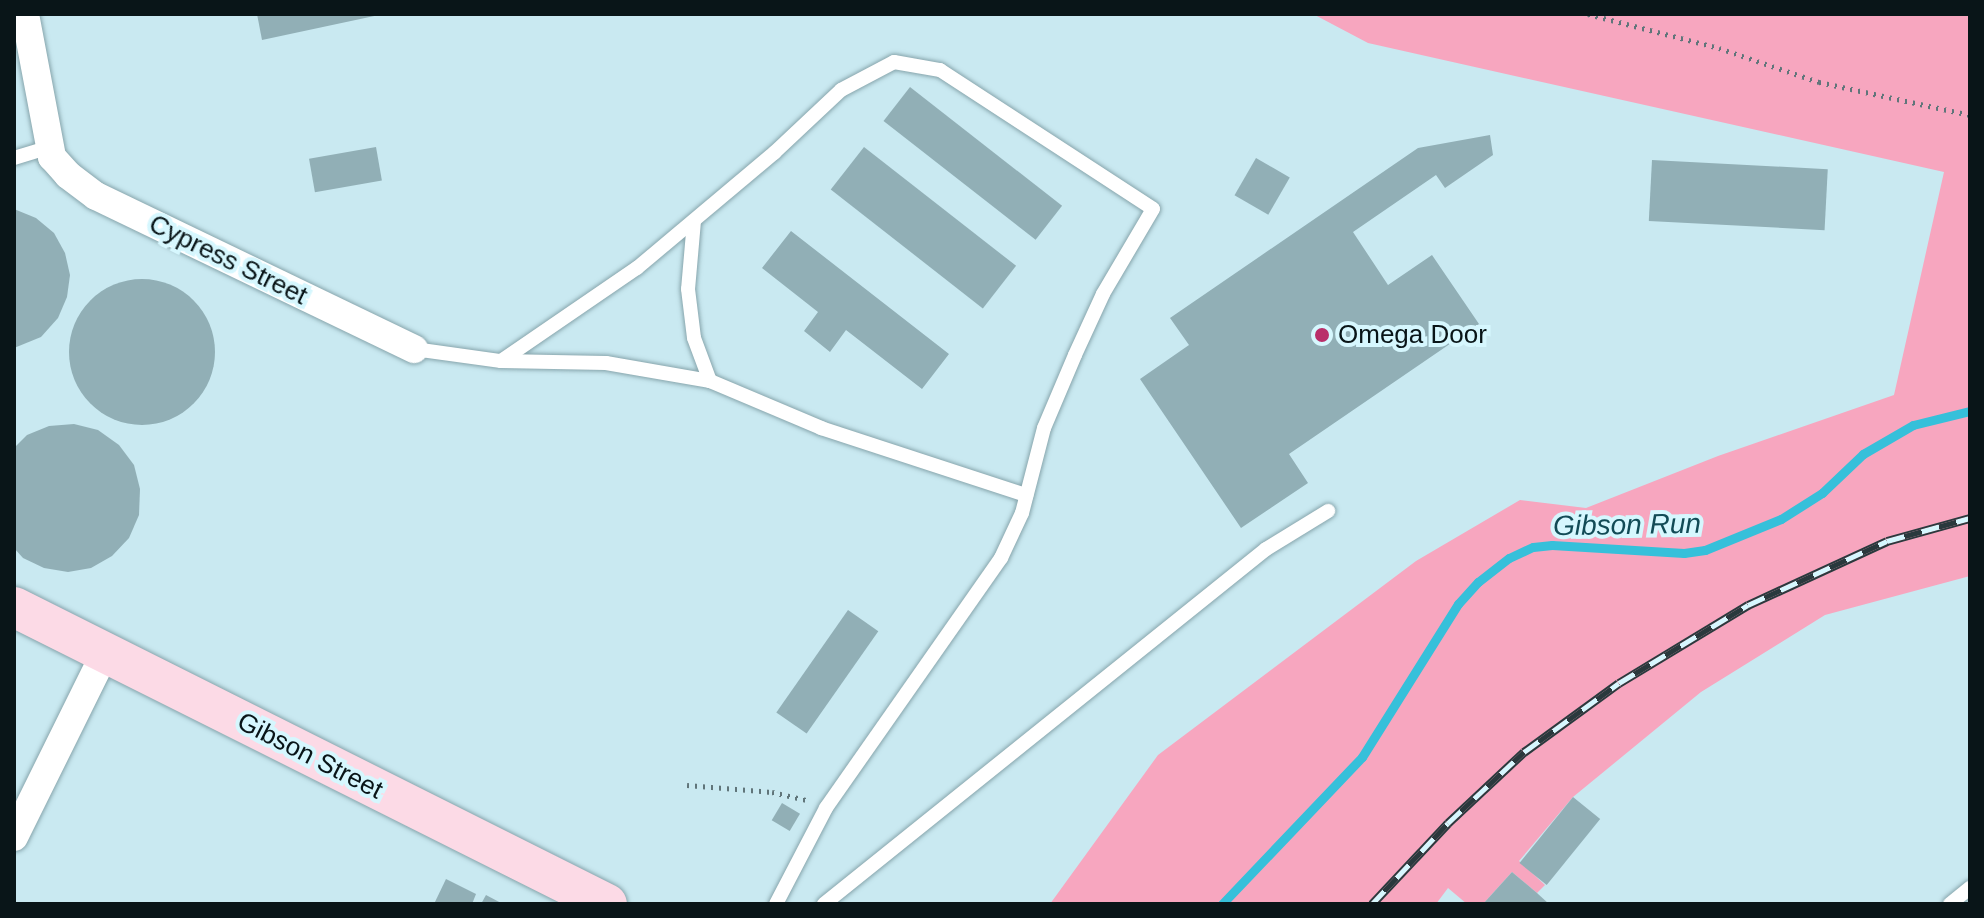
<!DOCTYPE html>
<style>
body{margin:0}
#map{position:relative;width:1984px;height:918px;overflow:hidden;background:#c9e9f1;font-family:Helvetica,sans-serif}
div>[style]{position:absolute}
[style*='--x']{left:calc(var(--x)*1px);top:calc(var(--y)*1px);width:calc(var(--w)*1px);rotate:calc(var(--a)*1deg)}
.green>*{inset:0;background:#f7a6bf}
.stream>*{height:9px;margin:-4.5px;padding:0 4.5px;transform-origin:4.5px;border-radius:4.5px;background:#36c0da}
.building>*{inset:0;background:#91afb6;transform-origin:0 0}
.round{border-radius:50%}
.path>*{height:5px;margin-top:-2.5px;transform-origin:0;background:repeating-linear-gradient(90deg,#60757a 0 2px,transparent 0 8px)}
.roads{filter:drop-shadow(0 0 2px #87a5ac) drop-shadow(0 0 2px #87a5ac)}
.lane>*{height:14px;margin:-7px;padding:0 7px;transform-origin:7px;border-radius:7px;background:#fff}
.street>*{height:28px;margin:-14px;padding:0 14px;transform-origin:14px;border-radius:14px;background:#fff}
.secondary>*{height:40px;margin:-20px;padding:0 20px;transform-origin:20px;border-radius:20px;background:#fcdae6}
.rail>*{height:9px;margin-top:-4.5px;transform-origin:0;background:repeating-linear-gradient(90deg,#d6f7fe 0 18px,#2a393d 0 36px);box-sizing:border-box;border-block:2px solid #2a393d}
.dots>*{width:22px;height:22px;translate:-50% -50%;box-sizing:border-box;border:4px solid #d6f7fe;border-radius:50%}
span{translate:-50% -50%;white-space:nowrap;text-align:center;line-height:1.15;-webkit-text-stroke:8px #d6f7fe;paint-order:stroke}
.street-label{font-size:26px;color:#091518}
.poi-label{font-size:26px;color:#091518}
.left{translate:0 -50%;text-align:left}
.water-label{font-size:28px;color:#124b56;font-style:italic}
.frame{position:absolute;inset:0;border:16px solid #091518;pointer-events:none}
</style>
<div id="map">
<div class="green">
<i style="clip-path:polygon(1313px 14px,1970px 14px,1970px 576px,1825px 615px,1701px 692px,1573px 797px,1519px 861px,1545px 885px,1537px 893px,1512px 872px,1483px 904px,1467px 904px,1448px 888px,1436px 904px,1050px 904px,1158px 755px,1416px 561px,1520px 500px,1586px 508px,1718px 456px,1894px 395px,1944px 172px,1368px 43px)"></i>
</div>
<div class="stream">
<i style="--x:1222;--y:904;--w:203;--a:-46.4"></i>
<i style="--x:1362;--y:757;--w:181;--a:-57.9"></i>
<i style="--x:1458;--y:604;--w:30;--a:-48"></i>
<i style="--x:1478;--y:582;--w:39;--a:-38"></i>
<i style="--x:1509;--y:558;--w:26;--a:-25"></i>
<i style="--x:1533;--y:547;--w:19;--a:-6"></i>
<i style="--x:1552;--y:545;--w:132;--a:3.5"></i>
<i style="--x:1684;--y:553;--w:21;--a:-8"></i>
<i style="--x:1705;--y:550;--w:82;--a:-22.2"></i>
<i style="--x:1781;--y:519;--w:49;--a:-32.4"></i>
<i style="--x:1822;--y:493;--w:57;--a:-43.6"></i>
<i style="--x:1863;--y:454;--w:58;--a:-30.1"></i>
<i style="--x:1913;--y:425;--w:59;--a:-13.8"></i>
</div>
<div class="building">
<i style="clip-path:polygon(257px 14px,379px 14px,379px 15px,262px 40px)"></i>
<i style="left:910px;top:87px;width:193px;height:43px;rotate:38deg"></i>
<i style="clip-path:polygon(1490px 135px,1493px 155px,1445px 188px,1436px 175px,1353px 232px,1388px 285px,1432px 255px,1479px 324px,1289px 454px,1308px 483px,1241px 528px,1140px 379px,1189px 345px,1170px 318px,1418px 148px)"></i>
<i style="left:376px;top:147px;width:34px;height:68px;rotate:80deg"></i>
<i style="left:864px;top:147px;width:193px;height:54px;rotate:38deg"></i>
<i style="left:1256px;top:158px;width:39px;height:43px;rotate:30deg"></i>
<i style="left:1652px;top:160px;width:176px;height:61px;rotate:3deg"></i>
<i style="clip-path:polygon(14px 209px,36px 218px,54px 233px,65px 253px,70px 275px,67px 297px,58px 318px,41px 337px,14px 348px)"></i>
<i style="clip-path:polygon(791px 231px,949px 354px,922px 389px,846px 330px,830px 352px,804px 331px,818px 312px,762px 268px)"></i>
<i class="round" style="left:69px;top:279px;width:146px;height:146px"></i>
<i style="clip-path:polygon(74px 424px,98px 430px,119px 445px,134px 465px,140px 489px,139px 515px,129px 538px,112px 556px,91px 568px,68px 572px,44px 568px,23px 558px,14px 548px,14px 448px,27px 435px,49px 426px)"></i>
<i style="left:848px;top:610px;width:37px;height:125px;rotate:35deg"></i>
<i style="left:1573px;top:797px;width:35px;height:85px;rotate:39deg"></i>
<i style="left:782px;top:803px;width:21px;height:20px;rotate:31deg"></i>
<i style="clip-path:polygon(1512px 872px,1537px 893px,1549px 904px,1483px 904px)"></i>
<i style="clip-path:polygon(446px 879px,476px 894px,472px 904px,434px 904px)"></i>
<i style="clip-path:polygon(486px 895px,503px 904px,481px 904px)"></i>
</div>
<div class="path">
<i style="--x:1588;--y:14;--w:135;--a:14.5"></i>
<i style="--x:1719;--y:48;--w:106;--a:18.8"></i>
<i style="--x:1819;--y:82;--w:155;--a:12.3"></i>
<i style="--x:687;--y:785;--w:85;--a:4.7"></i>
<i style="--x:772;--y:792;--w:36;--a:13"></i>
</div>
<div class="roads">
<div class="lane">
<i style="--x:14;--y:158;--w:39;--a:-17"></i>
<i style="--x:694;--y:221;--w:68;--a:95"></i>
<i style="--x:688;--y:289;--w:49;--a:83"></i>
<i style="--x:694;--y:338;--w:46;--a:69.6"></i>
<i style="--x:414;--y:349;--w:88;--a:7.9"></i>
<i style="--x:501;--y:361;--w:105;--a:1.1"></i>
<i style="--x:606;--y:363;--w:106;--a:9.8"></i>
<i style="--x:710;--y:381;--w:121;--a:22.9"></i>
<i style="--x:821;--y:428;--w:216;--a:18.1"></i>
<i style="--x:501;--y:361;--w:165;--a:-34.4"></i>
<i style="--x:637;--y:268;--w:179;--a:-40"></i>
<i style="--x:774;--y:153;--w:92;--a:-43.2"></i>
<i style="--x:841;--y:90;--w:60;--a:-27.8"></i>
<i style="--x:894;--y:62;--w:47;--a:9.9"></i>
<i style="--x:940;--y:70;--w:254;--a:33.1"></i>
<i style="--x:1153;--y:209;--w:99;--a:120.5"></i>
<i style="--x:1103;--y:294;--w:67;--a:114.7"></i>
<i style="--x:1075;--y:355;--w:79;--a:113"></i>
<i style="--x:1044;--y:428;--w:88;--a:104.5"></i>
<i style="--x:1022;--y:513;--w:50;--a:115"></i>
<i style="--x:1001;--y:558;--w:305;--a:125"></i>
<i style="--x:826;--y:808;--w:108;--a:117.5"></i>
<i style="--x:824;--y:904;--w:567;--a:-38.77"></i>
<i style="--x:1266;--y:549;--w:73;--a:-31.5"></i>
<i style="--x:1950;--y:904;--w:26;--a:-39"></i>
</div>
<div class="street">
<i style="--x:25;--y:14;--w:146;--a:79.3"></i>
<i style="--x:52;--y:157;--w:24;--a:48"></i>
<i style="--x:68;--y:175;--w:35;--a:37"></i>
<i style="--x:96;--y:196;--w:353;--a:25.7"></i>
<i style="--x:14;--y:837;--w:205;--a:-63.7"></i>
</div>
<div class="secondary">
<i style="--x:14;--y:607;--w:663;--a:26.6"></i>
</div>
</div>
<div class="rail">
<i style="--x:1372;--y:904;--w:111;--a:-46.8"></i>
<i style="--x:1448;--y:823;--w:104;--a:-43.1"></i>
<i style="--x:1524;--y:752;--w:117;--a:-36"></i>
<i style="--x:1619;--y:683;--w:151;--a:-31.2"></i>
<i style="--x:1748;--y:605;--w:153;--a:-24.7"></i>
<i style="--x:1887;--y:541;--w:86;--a:-15.5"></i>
</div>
<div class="dots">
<i style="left:1322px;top:335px;background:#b92f6a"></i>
</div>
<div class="street-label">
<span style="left:228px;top:260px;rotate:26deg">Cypress Street</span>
<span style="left:310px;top:756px;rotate:27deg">Gibson Street</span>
</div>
<div class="poi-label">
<span class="left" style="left:1338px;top:335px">Omega Door</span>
</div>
<div class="water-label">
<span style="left:1627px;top:525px;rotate:-1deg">Gibson Run</span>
</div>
<div class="frame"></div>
</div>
